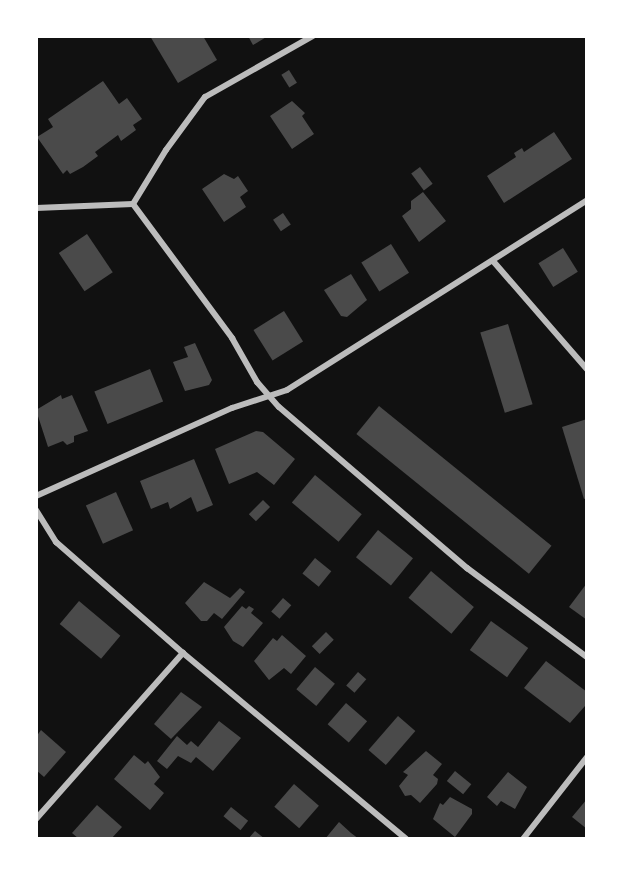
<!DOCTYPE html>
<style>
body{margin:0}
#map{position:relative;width:623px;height:875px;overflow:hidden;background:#111;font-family:Inter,sans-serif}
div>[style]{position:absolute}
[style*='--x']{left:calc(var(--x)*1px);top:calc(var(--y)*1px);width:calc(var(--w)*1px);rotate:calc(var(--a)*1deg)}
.building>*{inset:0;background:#4a4a4a;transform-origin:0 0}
.minor>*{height:6px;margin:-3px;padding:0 3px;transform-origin:3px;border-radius:3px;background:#bcbcbc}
span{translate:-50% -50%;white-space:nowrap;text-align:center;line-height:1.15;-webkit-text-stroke:4.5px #fff;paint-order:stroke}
.frame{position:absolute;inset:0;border:38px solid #fff;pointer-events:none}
</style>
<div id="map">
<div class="building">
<i style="clip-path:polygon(150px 36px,203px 36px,217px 60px,178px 83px)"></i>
<i style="clip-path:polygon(248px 36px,268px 36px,253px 45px)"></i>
<i style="left:289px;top:70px;width:15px;height:9px;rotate:58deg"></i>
<i style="clip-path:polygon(103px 81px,119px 104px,127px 98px,142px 119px,133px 125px,136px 130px,121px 141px,118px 135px,95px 152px,98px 156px,83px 167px,70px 174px,67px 170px,63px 174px,37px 137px,53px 127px,48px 119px)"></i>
<i style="clip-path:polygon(292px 101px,305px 113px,302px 116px,314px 134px,292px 149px,270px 116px)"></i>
<i style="clip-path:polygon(554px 132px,572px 159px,504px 203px,487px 176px,516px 157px,514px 153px,522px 148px,524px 152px)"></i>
<i style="left:420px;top:167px;width:21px;height:11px;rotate:53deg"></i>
<i style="clip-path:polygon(224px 174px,234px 179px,238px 176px,248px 191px,240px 197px,246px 207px,224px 222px,202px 189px)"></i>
<i style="clip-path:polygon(423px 192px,446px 221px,419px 242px,402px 216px,411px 209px,411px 201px)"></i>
<i style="left:283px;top:213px;width:14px;height:12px;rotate:56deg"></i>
<i style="left:87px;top:234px;width:46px;height:34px;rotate:56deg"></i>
<i style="left:391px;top:244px;width:34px;height:35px;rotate:58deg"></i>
<i style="left:563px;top:248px;width:28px;height:29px;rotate:58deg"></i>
<i style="clip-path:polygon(351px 274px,367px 300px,347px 317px,341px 316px,324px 290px)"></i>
<i style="left:284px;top:311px;width:36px;height:36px;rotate:58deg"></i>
<i style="left:508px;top:324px;width:84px;height:29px;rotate:73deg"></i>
<i style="clip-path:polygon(195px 343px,212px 380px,209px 385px,185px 391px,173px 362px,188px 357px,184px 347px)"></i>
<i style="left:150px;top:369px;width:35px;height:60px;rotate:68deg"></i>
<i style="clip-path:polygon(61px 395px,62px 399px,72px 395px,88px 431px,74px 436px,74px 442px,67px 445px,63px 441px,48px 447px,36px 410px)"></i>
<i style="left:379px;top:406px;width:222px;height:36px;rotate:39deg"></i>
<i style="clip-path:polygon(587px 419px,587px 498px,584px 499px,562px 427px)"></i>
<i style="clip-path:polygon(256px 431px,263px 432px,295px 459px,274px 485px,257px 472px,229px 484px,215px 449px)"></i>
<i style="clip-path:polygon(194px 459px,213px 505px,197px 512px,191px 497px,170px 509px,168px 502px,151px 509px,140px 481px)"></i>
<i style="left:315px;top:475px;width:61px;height:36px;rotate:40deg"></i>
<i style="left:116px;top:492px;width:42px;height:33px;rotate:66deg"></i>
<i style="left:263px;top:500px;width:10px;height:20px;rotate:45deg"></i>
<i style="left:378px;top:530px;width:45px;height:35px;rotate:39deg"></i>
<i style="left:315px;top:558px;width:21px;height:20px;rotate:39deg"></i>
<i style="left:431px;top:571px;width:56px;height:35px;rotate:40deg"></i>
<i style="clip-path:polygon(204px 582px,230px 598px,240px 588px,245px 592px,222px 619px,214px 613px,207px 621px,201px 621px,185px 603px)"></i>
<i style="clip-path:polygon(587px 583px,587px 620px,569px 607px)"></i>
<i style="left:283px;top:598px;width:11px;height:18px;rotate:41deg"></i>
<i style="left:79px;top:601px;width:54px;height:30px;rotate:40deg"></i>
<i style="clip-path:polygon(242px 606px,246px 609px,249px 606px,254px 609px,251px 613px,263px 623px,243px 647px,233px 641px,224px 627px)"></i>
<i style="left:491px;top:621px;width:46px;height:36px;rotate:36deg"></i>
<i style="left:326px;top:632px;width:11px;height:20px;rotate:45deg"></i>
<i style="clip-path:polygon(282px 635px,306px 656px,291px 674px,284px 668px,269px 680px,254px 661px,273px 638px,277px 641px)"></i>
<i style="clip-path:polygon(546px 661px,587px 692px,585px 706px,570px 723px,524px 688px)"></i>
<i style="left:315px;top:667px;width:26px;height:29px;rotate:40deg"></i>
<i style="left:358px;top:672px;width:11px;height:18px;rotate:41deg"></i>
<i style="clip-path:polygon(181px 692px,202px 707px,171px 739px,154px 724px)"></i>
<i style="left:346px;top:703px;width:28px;height:28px;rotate:41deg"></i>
<i style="left:398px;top:716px;width:23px;height:45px;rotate:41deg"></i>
<i style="clip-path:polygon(219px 721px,241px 738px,213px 771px,196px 757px,191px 763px,178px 756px,167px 769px,157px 761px,177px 736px,187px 745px,191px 741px,198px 747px)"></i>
<i style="clip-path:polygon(41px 730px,66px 752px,44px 777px,36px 770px,36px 737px)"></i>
<i style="clip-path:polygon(426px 751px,442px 764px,433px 775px,438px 779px,437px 784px,420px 803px,411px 795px,405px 796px,399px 786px,408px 775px,403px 772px)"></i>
<i style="clip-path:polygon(134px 755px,145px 764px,148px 761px,160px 777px,154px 784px,164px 793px,150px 810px,114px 779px)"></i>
<i style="left:455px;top:771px;width:21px;height:13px;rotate:39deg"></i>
<i style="clip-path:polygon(508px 772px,527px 787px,515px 809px,501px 801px,497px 806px,487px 797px)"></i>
<i style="left:294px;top:784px;width:33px;height:30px;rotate:41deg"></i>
<i style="clip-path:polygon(450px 797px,472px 809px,472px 814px,455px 837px,433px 819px,440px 803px,443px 805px)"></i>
<i style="clip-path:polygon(587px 799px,587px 829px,572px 817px)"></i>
<i style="clip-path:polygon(97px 805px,122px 827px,111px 839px,79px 839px,72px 833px)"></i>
<i style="left:231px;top:807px;width:22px;height:12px;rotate:39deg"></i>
<i style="clip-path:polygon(339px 822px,351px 833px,359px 839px,325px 839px)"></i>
<i style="clip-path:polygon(255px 831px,265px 839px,248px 839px)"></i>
</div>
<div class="minor">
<i style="--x:133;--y:204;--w:63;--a:-58.6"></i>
<i style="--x:166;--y:150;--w:66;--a:-53.7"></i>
<i style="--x:205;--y:97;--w:124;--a:-29.5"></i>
<i style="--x:36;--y:208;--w:97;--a:-2.4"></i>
<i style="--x:133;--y:204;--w:167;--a:53.5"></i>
<i style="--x:232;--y:338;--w:51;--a:60.4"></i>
<i style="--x:257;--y:382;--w:33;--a:49"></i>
<i style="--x:279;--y:407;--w:248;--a:40.6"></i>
<i style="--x:467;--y:568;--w:149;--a:36.6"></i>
<i style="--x:493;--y:261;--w:143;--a:49"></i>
<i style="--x:36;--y:496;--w:215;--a:-24.2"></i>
<i style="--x:232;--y:408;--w:58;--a:-18.1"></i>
<i style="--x:287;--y:390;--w:355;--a:-32.3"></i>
<i style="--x:36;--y:510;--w:38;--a:58"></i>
<i style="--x:56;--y:542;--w:169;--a:41.2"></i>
<i style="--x:183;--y:653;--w:290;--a:39.8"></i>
<i style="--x:36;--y:819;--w:222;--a:-48.5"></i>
<i style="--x:523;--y:839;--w:104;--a:-52"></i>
</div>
<div class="frame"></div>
</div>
